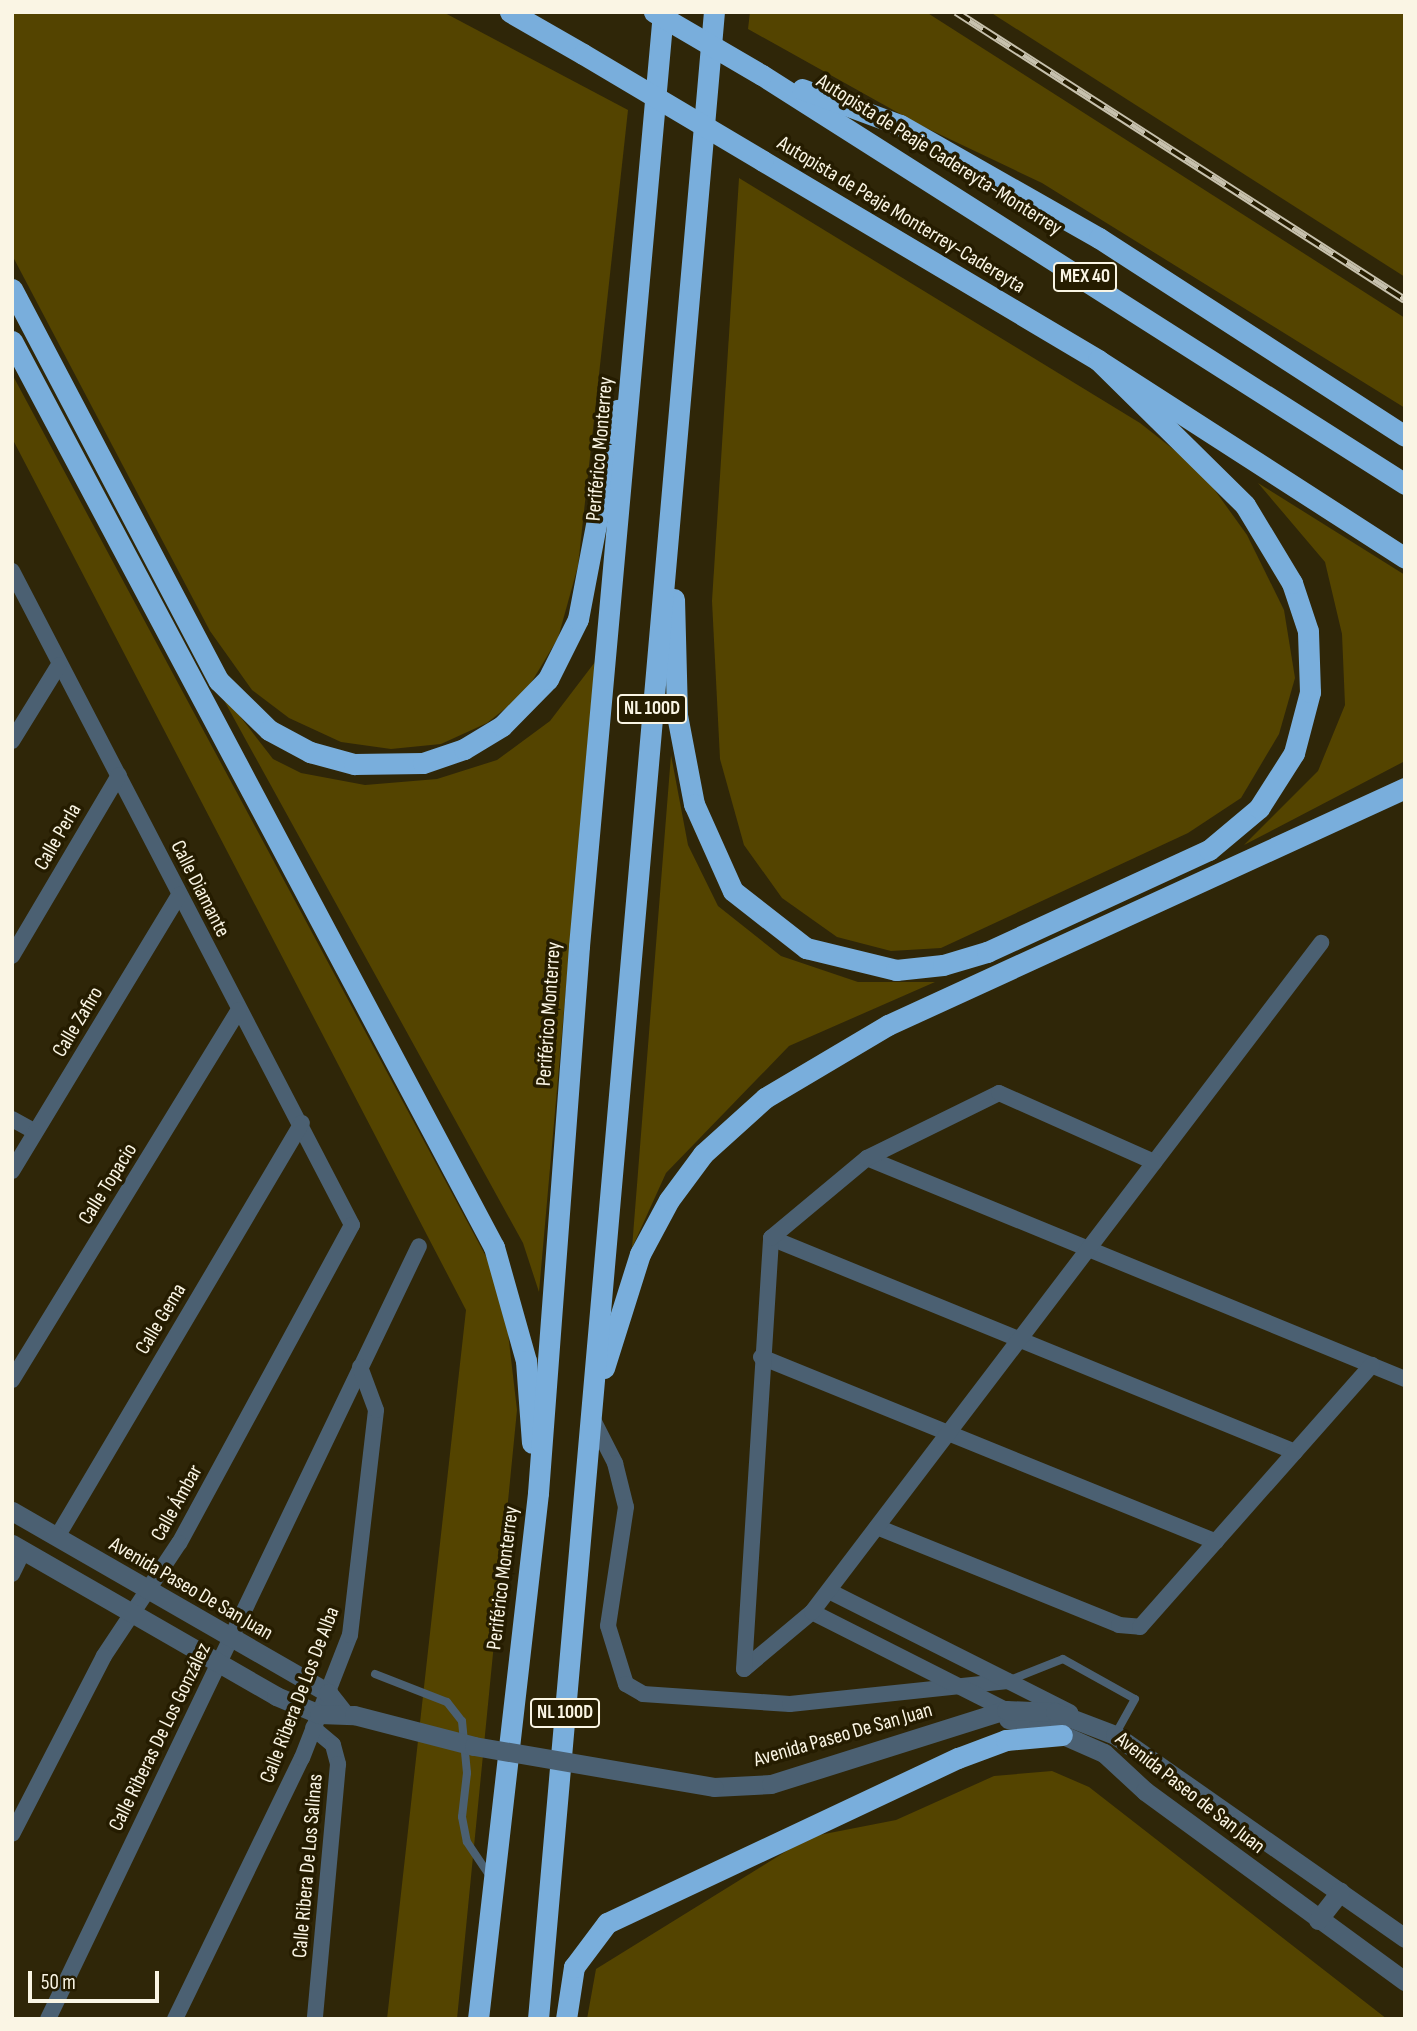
<!DOCTYPE html>
<meta charset="utf-8">
<style>
body{margin:0}
#map{position:relative;width:1417px;height:2031px;overflow:hidden;background:#2f2608;font-family:"Sofia Sans Condensed",sans-serif}
div>[style]{position:absolute}
[style*='--x']{left:calc(var(--x)*1px);top:calc(var(--y)*1px);width:calc(var(--w)*1px);rotate:calc(var(--a)*1deg)}
.green>*{inset:0;background:#544400}
.service>*{height:8px;margin:-4px;padding:0 4px;transform-origin:4px;border-radius:4px;background:#4b6072}
.minor>*{height:16px;margin:-8px;padding:0 8px;transform-origin:8px;border-radius:8px;background:#4b6072}
.tertiary>*{height:19px;margin:-9.5px;padding:0 9.5px;transform-origin:9.5px;border-radius:9.5px;background:#4b6072}
.motorway>*{height:21px;margin:-10.5px;padding:0 10.5px;transform-origin:10.5px;border-radius:10.5px;background:#79aedc}
.rail>*{height:8px;margin-top:-4px;transform-origin:0;background:repeating-linear-gradient(90deg,#251c00 0 16px,#c7c1ad 0 32px);box-sizing:border-box;border-block:2px solid #c7c1ad}
.tertiary-bridge>*{height:19px;margin:-9.5px;padding:0 9.5px;transform-origin:9.5px;border-radius:9.5px;background:#4b6072}
.motorway-bridge>*{height:21px;margin:-10.5px;padding:0 10.5px;transform-origin:10.5px;border-radius:10.5px;background:#79aedc}
span{translate:-50% -50%;white-space:nowrap;text-align:center;line-height:1.15;-webkit-text-stroke:7px #251c00;paint-order:stroke}
.shield-label span{padding:2px 5px;background:#251c00;border:2px solid;border-radius:5px;-webkit-text-stroke-width:0}
.shield-label{font-size:19px;color:#faf5e4;font-weight:700}
.street-label{font-size:21px;color:#faf5e4}
.frame{position:absolute;inset:0;border:14px solid #faf5e4;pointer-events:none}
.scale{position:absolute;left:28px;top:1971px;width:131px;height:32px;box-sizing:border-box;border:4px solid #faf5e4;border-top:0;padding-left:9px;font-size:21px;line-height:24px;white-space:nowrap;color:#faf5e4;-webkit-text-stroke:5px #251c00;paint-order:stroke}
</style>
<div id="map">
<div class="green">
<i style="clip-path:polygon(12px 12px,443px 12px,628px 110px,578px 566px,558px 638px,525px 693px,487px 723px,441px 744px,391px 749px,341px 742px,289px 718px,252px 690px,210px 631px,12px 255px)"></i>
<i style="clip-path:polygon(750px 12px,926px 12px,1405px 318px,1405px 408px,1042px 183px,920px 125px,748px 29px)"></i>
<i style="clip-path:polygon(990px 12px,1405px 12px,1405px 277px)"></i>
<i style="clip-path:polygon(739px 178px,1140px 423px,1201px 471px,1247px 535px,1284px 610px,1295px 678px,1279px 734px,1241px 798px,1188px 833px,941px 948px,891px 951px,837px 937px,782px 898px,744px 845px,720px 759px,712px 601px)"></i>
<i style="clip-path:polygon(12px 374px,490px 1264px,508px 1333px,517px 1410px,457px 2019px,387px 2019px,466px 1310px,12px 438px)"></i>
<i style="clip-path:polygon(1258px 483px,1405px 575px,1405px 761px,1244px 845px,1318px 771px,1345px 705px,1342px 634px,1325px 562px)"></i>
<i style="clip-path:polygon(595px 662px,539px 1292px,523px 1243px,215px 684px,273px 759px,301px 773px,365px 785px,437px 779px,497px 760px,550px 721px)"></i>
<i style="clip-path:polygon(671px 755px,688px 845px,718px 906px,781px 956px,858px 982px,935px 982px,789px 1046px,666px 1173px,632px 1248px)"></i>
<i style="clip-path:polygon(1052px 1771px,1089px 1787px,1387px 2019px,587px 2019px,596px 1969px,809px 1837px,896px 1820px,994px 1776px)"></i>
</div>
<div class="service">
<i style="--x:375;--y:1674;--w:77;--a:21.3"></i>
<i style="--x:447;--y:1702;--w:24;--a:52"></i>
<i style="--x:462;--y:1721;--w:52;--a:84.5"></i>
<i style="--x:467;--y:1773;--w:44;--a:96.5"></i>
<i style="--x:462;--y:1817;--w:25;--a:79"></i>
<i style="--x:467;--y:1842;--w:40;--a:56"></i>
<i style="--x:1010;--y:1680;--w:57;--a:-21.6"></i>
<i style="--x:1063;--y:1659;--w:82;--a:29.1"></i>
<i style="--x:1135;--y:1699;--w:41;--a:119.1"></i>
</div>
<div class="minor">
<i style="--x:12;--y:571;--w:737;--a:62.53"></i>
<i style="--x:352;--y:1225;--w:362;--a:118.5"></i>
<i style="--x:179;--y:1543;--w:136;--a:123.6"></i>
<i style="--x:104;--y:1656;--w:200;--a:117.3"></i>
<i style="--x:12;--y:741;--w:89;--a:-58.3"></i>
<i style="--x:12;--y:956;--w:210;--a:-59.4"></i>
<i style="--x:12;--y:1119;--w:26;--a:29"></i>
<i style="--x:867;--y:1158;--w:582;--a:22.33"></i>
<i style="--x:12;--y:1171;--w:323;--a:-58.8"></i>
<i style="--x:771;--y:1238;--w:566;--a:22.21"></i>
<i style="--x:761;--y:1357;--w:491;--a:22.1"></i>
<i style="--x:12;--y:1380;--w:434;--a:-58.5"></i>
<i style="--x:592;--y:1418;--w:51;--a:62.9"></i>
<i style="--x:615;--y:1463;--w:45;--a:76"></i>
<i style="--x:626;--y:1507;--w:120;--a:98.6"></i>
<i style="--x:608;--y:1626;--w:61;--a:72.8"></i>
<i style="--x:626;--y:1684;--w:20;--a:30"></i>
<i style="--x:643;--y:1694;--w:147;--a:3.9"></i>
<i style="--x:790;--y:1704;--w:219;--a:-6"></i>
<i style="--x:877;--y:1527;--w:261;--a:22"></i>
<i style="--x:1119;--y:1625;--w:21;--a:5"></i>
<i style="--x:1140;--y:1627;--w:350;--a:-48.5"></i>
<i style="--x:57;--y:1537;--w:481;--a:-59.4"></i>
<i style="--x:12;--y:1574;--w:25;--a:-64"></i>
<i style="--x:829;--y:1591;--w:270;--a:26.7"></i>
<i style="--x:812;--y:1612;--w:217;--a:26.8"></i>
<i style="--x:744;--y:1669;--w:89;--a:-40"></i>
<i style="--x:812;--y:1612;--w:841;--a:-52.73"></i>
<i style="--x:744;--y:1669;--w:432;--a:-86.4"></i>
<i style="--x:771;--y:1238;--w:125;--a:-39.8"></i>
<i style="--x:867;--y:1158;--w:147;--a:-26.2"></i>
<i style="--x:999;--y:1093;--w:170;--a:24"></i>
<i style="--x:313;--y:1728;--w:26;--a:40"></i>
<i style="--x:333;--y:1745;--w:20;--a:75"></i>
<i style="--x:338;--y:1764;--w:256;--a:95.2"></i>
<i style="--x:48;--y:2019;--w:857;--a:-64.36"></i>
<i style="--x:175;--y:2019;--w:290;--a:-64.1"></i>
<i style="--x:302;--y:1758;--w:132;--a:-68.7"></i>
<i style="--x:350;--y:1635;--w:226;--a:-83.4"></i>
<i style="--x:376;--y:1410;--w:46;--a:-110.4"></i>
</div>
<div class="tertiary">
<i style="--x:12;--y:1511;--w:365;--a:29.9"></i>
<i style="--x:328;--y:1693;--w:23;--a:52"></i>
<i style="--x:12;--y:1544;--w:305;--a:29.9"></i>
<i style="--x:276;--y:1696;--w:47;--a:22.7"></i>
<i style="--x:319;--y:1714;--w:35;--a:2"></i>
<i style="--x:1008;--y:1719;--w:30;--a:9"></i>
<i style="--x:1038;--y:1724;--w:72;--a:23.7"></i>
<i style="--x:1104;--y:1753;--w:56;--a:42.8"></i>
<i style="--x:1145;--y:1791;--w:322;--a:36.2"></i>
<i style="--x:714;--y:1787;--w:57;--a:-3"></i>
<i style="--x:771;--y:1784;--w:246;--a:-17.5"></i>
<i style="--x:1006;--y:1710;--w:49;--a:2.3"></i>
<i style="--x:1055;--y:1712;--w:64;--a:21"></i>
<i style="--x:1115;--y:1735;--w:354;--a:35"></i>
<i style="--x:1318;--y:1920;--w:36;--a:-52"></i>
</div>
<div class="motorway">
<i style="--x:510;--y:12;--w:84;--a:29.9"></i>
<i style="--x:762;--y:75;--w:762;--a:32.46"></i>
<i style="--x:802;--y:89;--w:104;--a:20.2"></i>
<i style="--x:900;--y:125;--w:229;--a:29.6"></i>
<i style="--x:1099;--y:238;--w:364;--a:32.9"></i>
<i style="--x:763;--y:161;--w:390;--a:30.7"></i>
<i style="--x:1098;--y:360;--w:365;--a:32.8"></i>
<i style="--x:12;--y:289;--w:443;--a:62.2"></i>
<i style="--x:219;--y:681;--w:70;--a:44.4"></i>
<i style="--x:269;--y:730;--w:47;--a:28.2"></i>
<i style="--x:310;--y:752;--w:46;--a:15.3"></i>
<i style="--x:354;--y:764;--w:69;--a:-0.8"></i>
<i style="--x:423;--y:763;--w:43;--a:-18.9"></i>
<i style="--x:464;--y:749;--w:44;--a:-31.2"></i>
<i style="--x:502;--y:726;--w:66;--a:-45.6"></i>
<i style="--x:548;--y:679;--w:67;--a:-63.4"></i>
<i style="--x:578;--y:619;--w:213;--a:-79.2"></i>
<i style="--x:12;--y:341;--w:1026;--a:61.99"></i>
<i style="--x:494;--y:1247;--w:118;--a:74.3"></i>
<i style="--x:526;--y:1361;--w:82;--a:85.8"></i>
<i style="--x:674;--y:599;--w:116;--a:88.5"></i>
<i style="--x:677;--y:715;--w:91;--a:79.2"></i>
<i style="--x:694;--y:804;--w:95;--a:65.9"></i>
<i style="--x:733;--y:891;--w:93;--a:38"></i>
<i style="--x:806;--y:948;--w:93;--a:13.7"></i>
<i style="--x:896;--y:970;--w:47;--a:-6.1"></i>
<i style="--x:943;--y:965;--w:46;--a:-16.5"></i>
<i style="--x:987;--y:952;--w:244;--a:-24.7"></i>
<i style="--x:1209;--y:850;--w:65;--a:-40"></i>
<i style="--x:1259;--y:808;--w:65;--a:-57.5"></i>
<i style="--x:1294;--y:753;--w:63;--a:-75.3"></i>
<i style="--x:1310;--y:692;--w:61;--a:-91.9"></i>
<i style="--x:1308;--y:631;--w:51;--a:-108.4"></i>
<i style="--x:1292;--y:583;--w:91;--a:-121.1"></i>
<i style="--x:1245;--y:505;--w:206;--a:-135.4"></i>
<i style="--x:604;--y:1368;--w:120;--a:-72.5"></i>
<i style="--x:640;--y:1254;--w:61;--a:-61.8"></i>
<i style="--x:669;--y:1200;--w:57;--a:-53.5"></i>
<i style="--x:703;--y:1154;--w:84;--a:-42.1"></i>
<i style="--x:765;--y:1098;--w:143;--a:-30.7"></i>
<i style="--x:888;--y:1025;--w:569;--a:-24.63"></i>
<i style="--x:478;--y:2019;--w:529;--a:-83.49"></i>
<i style="--x:538;--y:1493;--w:549;--a:-85.71"></i>
<i style="--x:579;--y:946;--w:938;--a:-84.86"></i>
<i style="--x:538;--y:2019;--w:2015;--a:-84.99"></i>
<i style="--x:566;--y:2019;--w:53;--a:-81.3"></i>
<i style="--x:574;--y:1967;--w:55;--a:-53.1"></i>
<i style="--x:607;--y:1923;--w:388;--a:-25.2"></i>
<i style="--x:958;--y:1758;--w:51;--a:-20.6"></i>
<i style="--x:1006;--y:1740;--w:56;--a:-5.1"></i>
</div>
<div class="rail">
<i style="--x:956;--y:12;--w:533;--a:32.68"></i>
</div>
<div class="tertiary-bridge">
<i style="--x:354;--y:1715;--w:124;--a:14.5"></i>
<i style="--x:474;--y:1746;--w:243;--a:9.7"></i>
</div>
<div class="motorway-bridge">
<i style="--x:654;--y:12;--w:125;--a:30.3"></i>
<i style="--x:583;--y:54;--w:209;--a:30.7"></i>
</div>
<div class="shield-label">
<span style="left:1085px;top:277px">MEX 40</span>
<span style="left:652px;top:709px">NL 100D</span>
<span style="left:565px;top:1713px">NL 100D</span>
</div>
<div class="street-label">
<span style="left:939px;top:155px;rotate:32deg">Autopista de Peaje Cadereyta-Monterrey</span>
<span style="left:901px;top:215px;rotate:31deg">Autopista de Peaje Monterrey-Cadereyta</span>
<span style="left:600px;top:449px;rotate:-85deg">Periférico Monterrey</span>
<span style="left:58px;top:837px;rotate:-60deg">Calle Perla</span>
<span style="left:200px;top:889px;rotate:63deg">Calle Diamante</span>
<span style="left:549px;top:1014px;rotate:-86deg">Periférico Monterrey</span>
<span style="left:78px;top:1022px;rotate:-59deg">Calle Zafiro</span>
<span style="left:108px;top:1184px;rotate:-58deg">Calle Topacio</span>
<span style="left:161px;top:1319px;rotate:-59deg">Calle Gema</span>
<span style="left:177px;top:1503px;rotate:-61deg">Calle Ámbar</span>
<span style="left:503px;top:1578px;rotate:-83deg">Periférico Monterrey</span>
<span style="left:191px;top:1589px;rotate:30deg">Avenida Paseo De San Juan</span>
<span style="left:300px;top:1695px;rotate:-69deg">Calle Ribera De Los De Alba</span>
<span style="left:843px;top:1735px;rotate:-16deg">Avenida Paseo De San Juan</span>
<span style="left:160px;top:1737px;rotate:-64deg">Calle Riberas De Los González</span>
<span style="left:1190px;top:1793px;rotate:38deg">Avenida Paseo de San Juan</span>
<span style="left:308px;top:1866px;rotate:-85deg">Calle Ribera De Los Salinas</span>
</div>
<div class="frame"></div>
<div class="scale">50 m</div>
</div>
